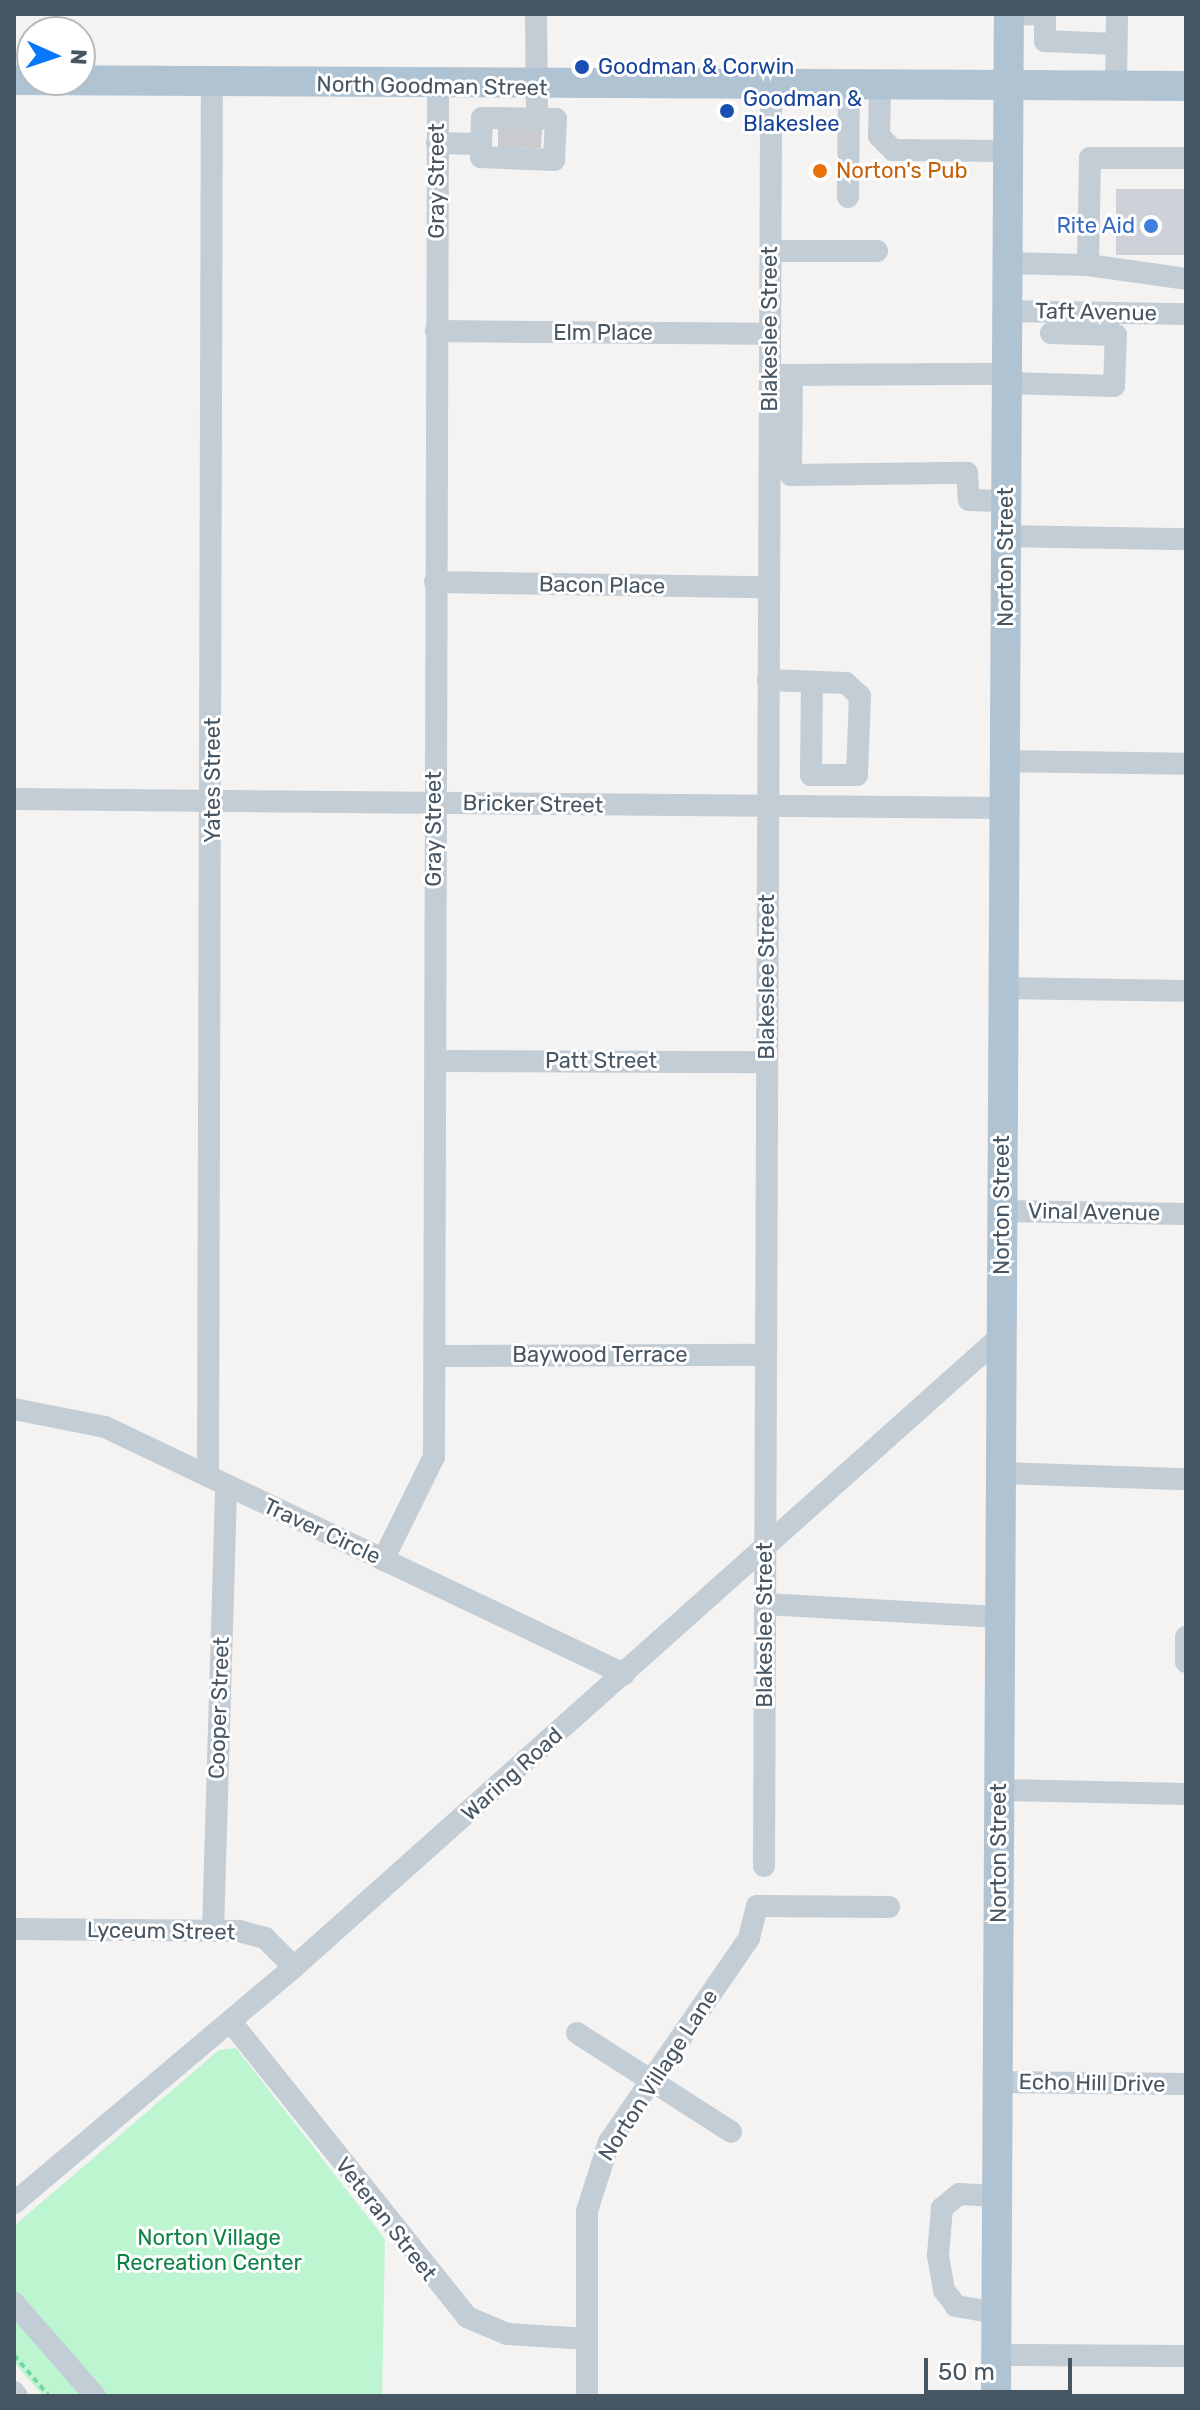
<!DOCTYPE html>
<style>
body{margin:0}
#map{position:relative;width:1200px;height:2410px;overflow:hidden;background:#f5f2f2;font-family:Rubik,sans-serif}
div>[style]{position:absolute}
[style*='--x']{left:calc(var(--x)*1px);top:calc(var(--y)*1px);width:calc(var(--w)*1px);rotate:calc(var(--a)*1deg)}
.green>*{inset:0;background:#bdf5d1}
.building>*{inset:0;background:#ced1d8;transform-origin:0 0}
.minor-tunnel>*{height:22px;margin-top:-11px;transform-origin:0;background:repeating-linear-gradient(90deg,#cacbce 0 22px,transparent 0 33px)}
.path>*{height:4px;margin-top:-2px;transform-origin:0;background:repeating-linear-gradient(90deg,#71d8a2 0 6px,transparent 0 10px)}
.minor>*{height:22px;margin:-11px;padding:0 11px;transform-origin:11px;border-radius:11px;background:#c2cdd5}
.major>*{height:30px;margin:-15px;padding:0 15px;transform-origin:15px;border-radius:15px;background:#afc3d3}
.dots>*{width:22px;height:22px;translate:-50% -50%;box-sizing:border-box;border:4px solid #fff;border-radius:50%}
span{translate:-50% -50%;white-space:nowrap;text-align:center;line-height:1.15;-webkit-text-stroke:6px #fff;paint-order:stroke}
.transit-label{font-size:22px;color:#164399}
.left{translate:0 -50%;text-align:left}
.street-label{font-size:22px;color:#475663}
.food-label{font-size:22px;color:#c56008}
.shop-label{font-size:22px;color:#366cbe}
.right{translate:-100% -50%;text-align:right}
.park-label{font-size:22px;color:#0c8344}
.frame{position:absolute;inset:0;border:16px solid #475663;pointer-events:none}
.north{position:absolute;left:16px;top:16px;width:80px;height:80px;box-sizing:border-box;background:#fff;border:2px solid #b5bbc1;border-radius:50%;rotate:93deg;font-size:22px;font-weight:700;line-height:32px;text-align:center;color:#475663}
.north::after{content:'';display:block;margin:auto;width:28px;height:36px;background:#0578fc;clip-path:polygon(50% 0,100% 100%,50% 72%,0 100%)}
.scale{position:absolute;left:924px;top:2358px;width:148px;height:36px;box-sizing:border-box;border:4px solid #475663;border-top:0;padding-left:10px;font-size:24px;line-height:28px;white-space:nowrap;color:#475663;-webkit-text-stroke:6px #fff;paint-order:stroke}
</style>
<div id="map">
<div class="green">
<i style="clip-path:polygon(236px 2048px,385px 2239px,382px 2396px,43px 2396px,14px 2362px,14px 2226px,219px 2050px)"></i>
</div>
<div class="building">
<i style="left:1116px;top:189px;width:70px;height:66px"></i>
</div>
<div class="minor-tunnel">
<i style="--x:509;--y:127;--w:22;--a:90"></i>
<i style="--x:530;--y:148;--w:21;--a:-87"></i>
</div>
<div class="path">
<i style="--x:14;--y:2355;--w:54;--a:49.5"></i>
</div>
<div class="minor">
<i style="--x:536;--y:14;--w:104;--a:89.4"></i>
<i style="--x:1009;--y:15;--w:36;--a:-2"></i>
<i style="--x:1045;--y:14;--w:27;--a:90"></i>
<i style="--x:1045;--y:41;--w:71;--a:2.4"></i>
<i style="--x:1116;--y:87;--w:73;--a:-89.2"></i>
<i style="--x:880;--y:89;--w:47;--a:91.2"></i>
<i style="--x:879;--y:136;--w:20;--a:45"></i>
<i style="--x:893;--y:150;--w:115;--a:0.5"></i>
<i style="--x:437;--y:143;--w:44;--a:1.3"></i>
<i style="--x:481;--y:144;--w:13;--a:90"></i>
<i style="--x:481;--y:157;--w:73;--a:2.4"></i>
<i style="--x:554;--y:160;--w:41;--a:-87.2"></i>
<i style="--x:556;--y:119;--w:74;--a:-179.2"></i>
<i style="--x:482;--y:118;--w:26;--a:92"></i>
<i style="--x:848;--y:197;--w:108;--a:-89.5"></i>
<i style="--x:770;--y:251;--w:107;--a:0"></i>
<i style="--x:1007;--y:263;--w:81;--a:1.4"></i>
<i style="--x:1088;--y:265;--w:107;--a:-88.9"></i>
<i style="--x:1090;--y:158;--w:96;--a:0"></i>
<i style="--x:1088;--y:265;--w:99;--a:8.1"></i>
<i style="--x:1007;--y:311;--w:179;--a:1"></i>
<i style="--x:436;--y:331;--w:334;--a:0.5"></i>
<i style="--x:780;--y:375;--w:226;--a:-0.3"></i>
<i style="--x:792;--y:375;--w:100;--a:90.6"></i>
<i style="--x:791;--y:475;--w:176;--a:-0.7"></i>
<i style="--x:967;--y:473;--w:27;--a:86"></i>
<i style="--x:969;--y:500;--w:37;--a:2"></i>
<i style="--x:1007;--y:383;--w:107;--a:1.6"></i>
<i style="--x:1114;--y:386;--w:51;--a:-87.8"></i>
<i style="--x:1116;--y:335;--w:65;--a:-178.2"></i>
<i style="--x:1006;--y:536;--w:180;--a:1"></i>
<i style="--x:435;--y:582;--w:334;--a:0.9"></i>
<i style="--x:768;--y:680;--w:78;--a:2.2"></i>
<i style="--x:846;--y:683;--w:19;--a:43"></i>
<i style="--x:860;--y:696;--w:79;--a:92.2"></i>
<i style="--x:857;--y:775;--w:46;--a:180"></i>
<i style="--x:811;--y:775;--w:93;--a:-89.4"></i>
<i style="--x:1005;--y:761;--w:181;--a:0.9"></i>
<i style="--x:14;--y:799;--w:990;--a:0.52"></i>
<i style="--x:1003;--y:988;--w:183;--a:0.9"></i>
<i style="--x:436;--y:1061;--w:331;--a:0.2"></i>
<i style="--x:1002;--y:1211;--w:184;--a:0.9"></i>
<i style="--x:435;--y:1356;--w:331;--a:-0.2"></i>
<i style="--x:14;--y:1409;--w:93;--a:11.2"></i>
<i style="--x:105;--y:1427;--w:575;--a:25.45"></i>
<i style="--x:1001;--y:1473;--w:185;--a:1.9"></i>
<i style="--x:208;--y:1476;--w:1393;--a:-89.84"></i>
<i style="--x:383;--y:1560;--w:115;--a:-63.7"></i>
<i style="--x:434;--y:1457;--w:1371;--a:-89.83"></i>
<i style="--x:765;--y:1604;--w:235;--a:3.2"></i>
<i style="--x:1186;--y:1637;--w:25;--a:90"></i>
<i style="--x:999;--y:1790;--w:187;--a:1.2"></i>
<i style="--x:764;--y:1866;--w:1777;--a:-89.77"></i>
<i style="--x:14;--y:1929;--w:225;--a:0.5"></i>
<i style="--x:239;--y:1931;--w:27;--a:15"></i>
<i style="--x:265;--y:1938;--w:41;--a:45"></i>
<i style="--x:213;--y:1931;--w:445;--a:-88.3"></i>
<i style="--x:231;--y:2022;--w:378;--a:51.3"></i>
<i style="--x:467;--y:2317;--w:43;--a:23"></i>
<i style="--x:507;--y:2334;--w:80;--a:3.6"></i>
<i style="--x:577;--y:2033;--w:183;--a:32.7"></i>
<i style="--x:997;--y:2082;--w:189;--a:0.6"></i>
<i style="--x:14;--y:2203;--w:366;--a:-40.1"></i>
<i style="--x:294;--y:1967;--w:948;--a:-41.75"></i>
<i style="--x:14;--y:2303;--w:123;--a:48.9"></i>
<i style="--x:996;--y:2313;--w:41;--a:-170.1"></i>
<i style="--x:956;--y:2306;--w:20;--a:-127"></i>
<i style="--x:944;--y:2290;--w:36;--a:-100"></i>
<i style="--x:938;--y:2255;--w:47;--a:-85.1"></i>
<i style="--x:942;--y:2208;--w:22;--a:-39"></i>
<i style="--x:959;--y:2194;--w:38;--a:3"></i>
<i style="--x:996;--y:2355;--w:190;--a:0.3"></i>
<i style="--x:14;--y:2392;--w:5;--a:53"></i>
<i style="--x:587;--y:2396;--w:185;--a:-90"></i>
<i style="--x:587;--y:2211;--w:72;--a:-72.3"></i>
<i style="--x:609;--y:2142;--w:247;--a:-55.5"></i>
<i style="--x:749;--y:1938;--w:33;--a:-76"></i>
<i style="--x:757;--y:1906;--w:132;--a:0.4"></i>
</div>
<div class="major">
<i style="--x:14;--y:80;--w:1172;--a:0.29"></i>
<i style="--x:996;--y:2396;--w:2382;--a:-89.69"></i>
</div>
<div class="dots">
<i style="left:582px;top:67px;background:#1a4fb4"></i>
<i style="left:727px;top:111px;background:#1a4fb4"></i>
<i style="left:820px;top:171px;background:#e8710a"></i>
<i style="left:1151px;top:226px;background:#3f7fe0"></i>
</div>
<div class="transit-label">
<span class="left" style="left:598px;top:67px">Goodman &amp; Corwin</span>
<span class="left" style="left:743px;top:111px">Goodman &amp;<br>Blakeslee</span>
</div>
<div class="street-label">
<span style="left:432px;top:86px;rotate:1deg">North Goodman Street</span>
<span style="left:437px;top:181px;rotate:-90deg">Gray Street</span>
<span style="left:1096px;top:312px;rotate:1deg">Taft Avenue</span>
<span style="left:770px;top:329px;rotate:-90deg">Blakeslee Street</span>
<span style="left:603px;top:333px">Elm Place</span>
<span style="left:1006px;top:557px;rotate:-90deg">Norton Street</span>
<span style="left:602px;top:585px;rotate:1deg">Bacon Place</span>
<span style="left:213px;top:780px;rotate:-90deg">Yates Street</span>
<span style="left:533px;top:804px;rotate:1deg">Bricker Street</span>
<span style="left:434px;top:829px;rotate:-90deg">Gray Street</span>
<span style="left:767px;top:977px;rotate:-90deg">Blakeslee Street</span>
<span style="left:601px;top:1061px">Patt Street</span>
<span style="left:1002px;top:1205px;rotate:-90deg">Norton Street</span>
<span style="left:1094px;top:1212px;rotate:1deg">Vinal Avenue</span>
<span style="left:600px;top:1355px">Baywood Terrace</span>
<span style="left:322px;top:1531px;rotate:25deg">Traver Circle</span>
<span style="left:765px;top:1625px;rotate:-90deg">Blakeslee Street</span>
<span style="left:219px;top:1708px;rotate:-88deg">Cooper Street</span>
<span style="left:512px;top:1774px;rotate:-42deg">Waring Road</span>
<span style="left:999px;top:1853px;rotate:-90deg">Norton Street</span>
<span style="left:161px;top:1931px;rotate:1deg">Lyceum Street</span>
<span style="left:658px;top:2075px;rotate:-57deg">Norton Village Lane</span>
<span style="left:1092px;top:2083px;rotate:1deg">Echo Hill Drive</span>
<span style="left:386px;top:2219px;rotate:52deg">Veteran Street</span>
</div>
<div class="food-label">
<span class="left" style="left:836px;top:171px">Norton's Pub</span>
</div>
<div class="shop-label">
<span class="right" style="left:1135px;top:226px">Rite Aid</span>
</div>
<div class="park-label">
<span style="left:209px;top:2250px">Norton Village<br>Recreation Center</span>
</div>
<div class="frame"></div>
<div class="north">N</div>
<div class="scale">50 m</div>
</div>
